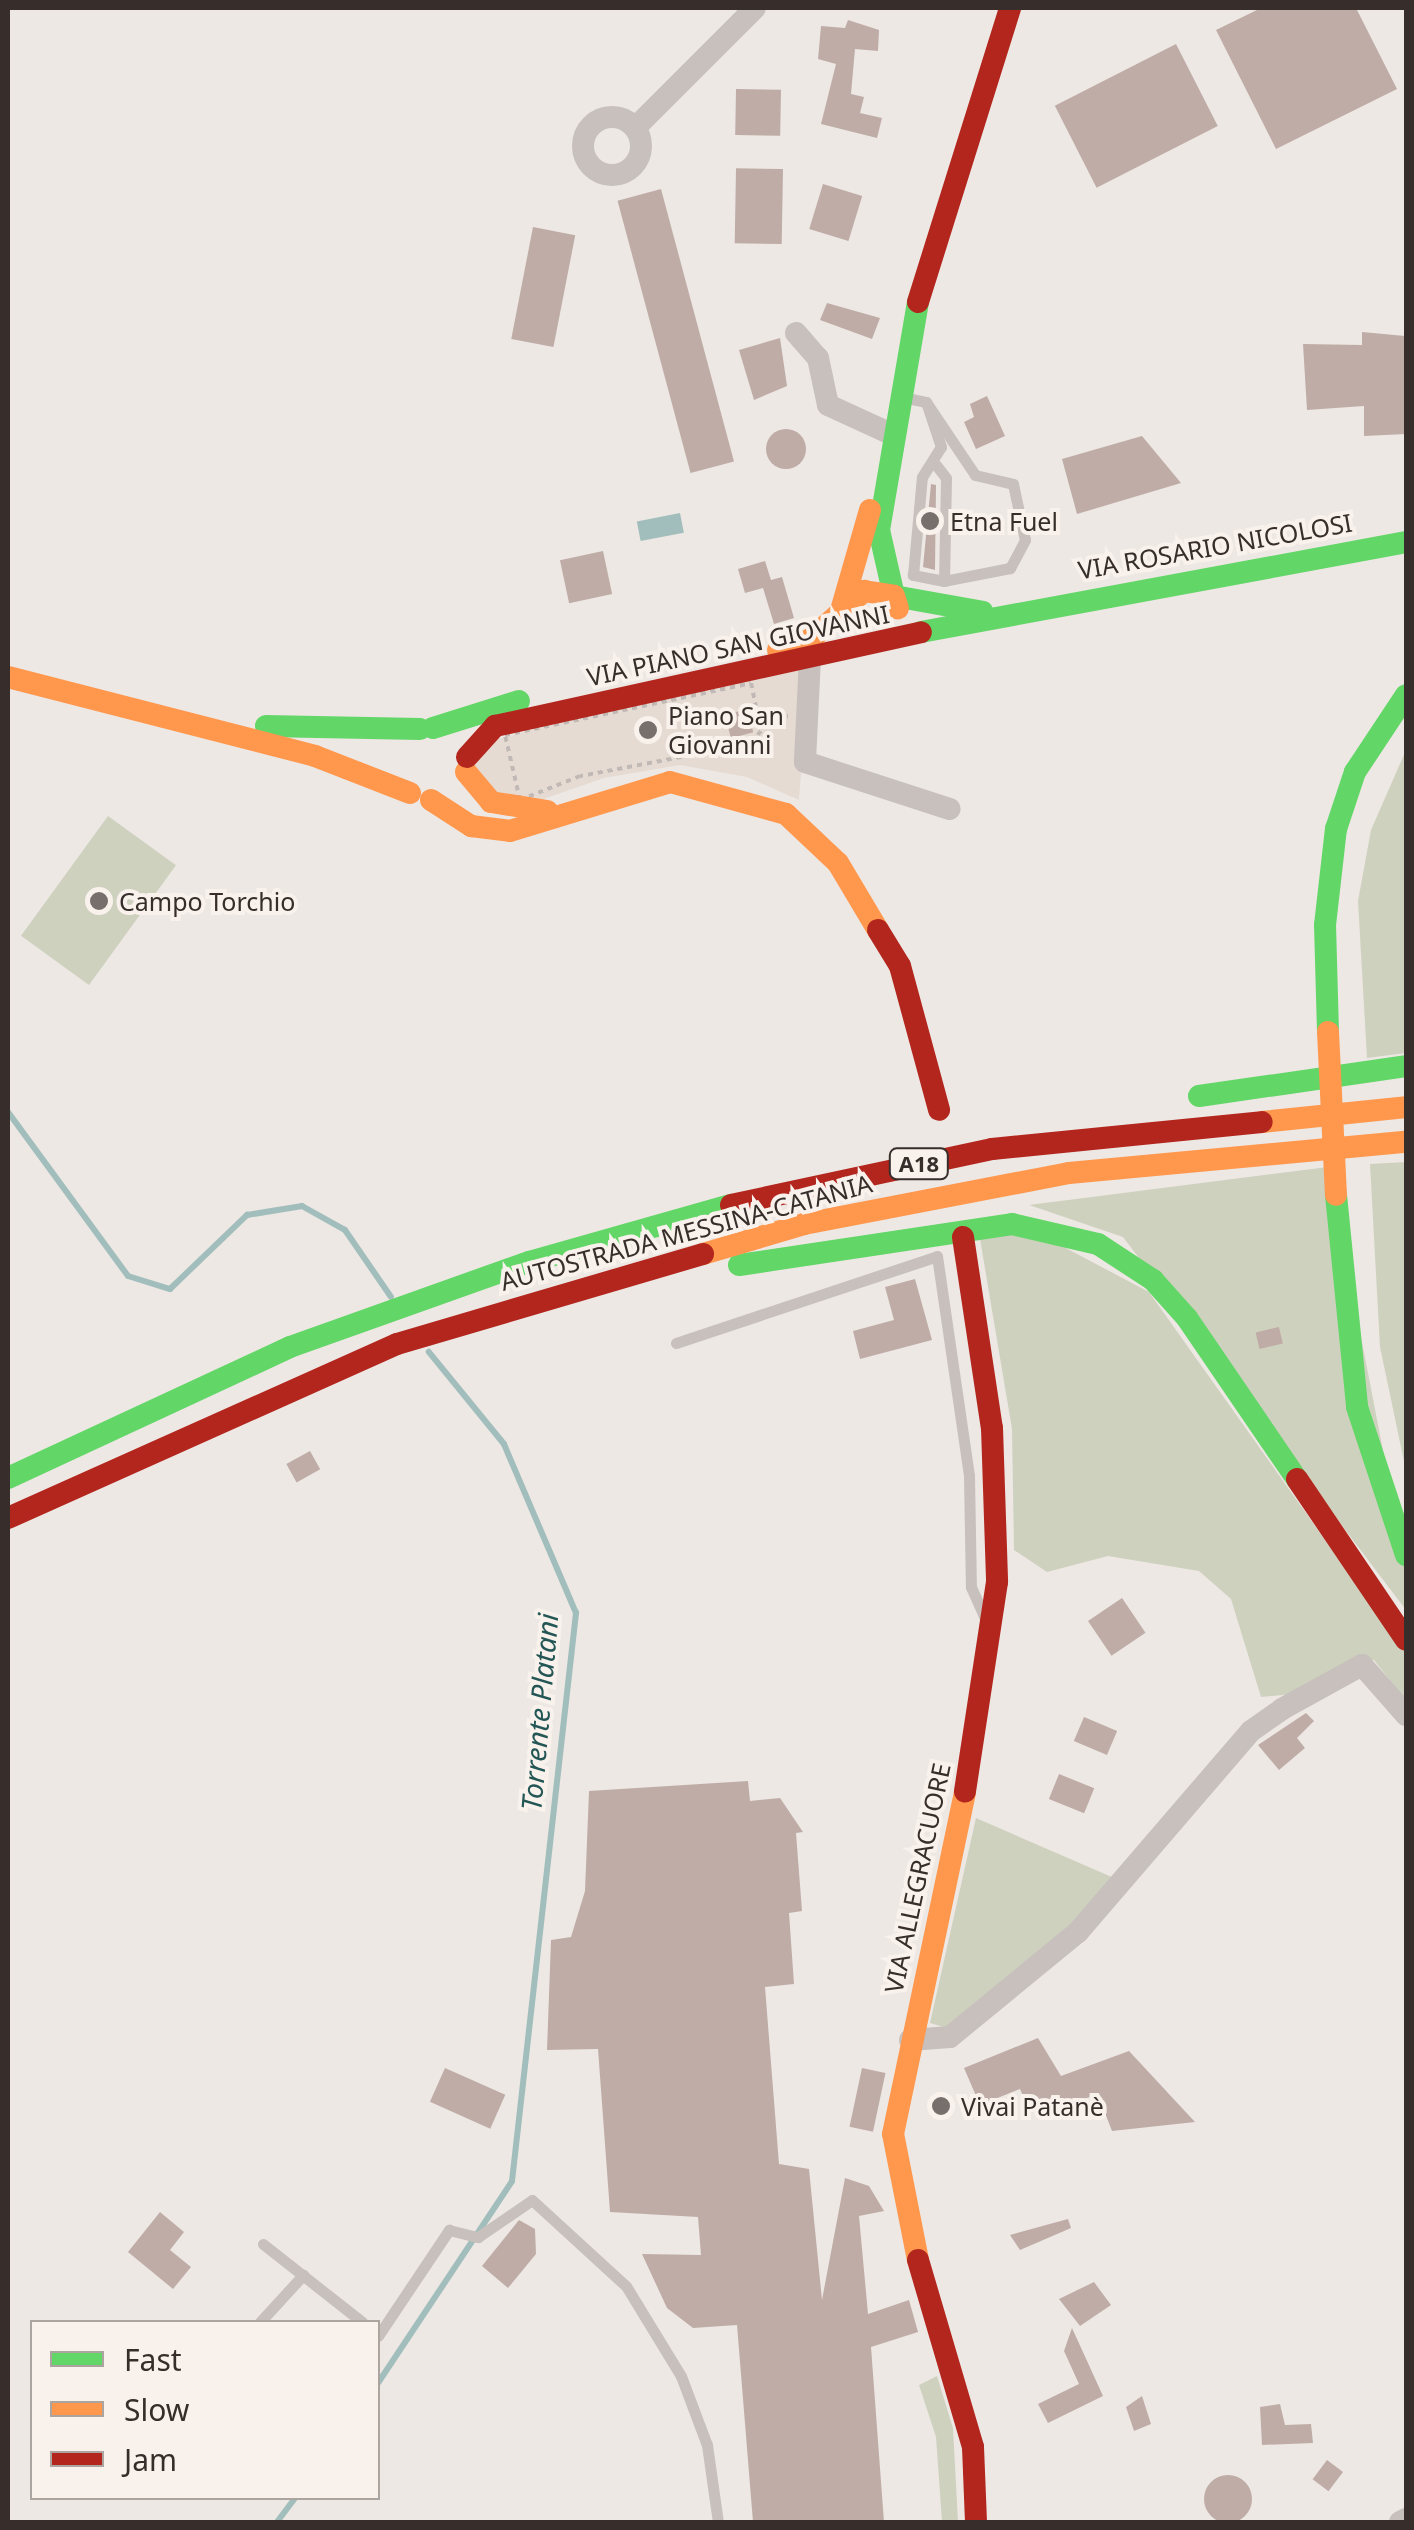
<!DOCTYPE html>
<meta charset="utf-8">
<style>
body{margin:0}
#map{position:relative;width:1414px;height:2530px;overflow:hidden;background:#ede8e4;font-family:"Noto Sans",sans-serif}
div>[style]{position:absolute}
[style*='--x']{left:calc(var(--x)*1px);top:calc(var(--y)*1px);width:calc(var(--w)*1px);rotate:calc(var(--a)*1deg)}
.green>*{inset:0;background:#cfd1bf;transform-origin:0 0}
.plaza>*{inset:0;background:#e6dbd2}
.water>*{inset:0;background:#a1bebc;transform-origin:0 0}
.stream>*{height:6px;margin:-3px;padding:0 3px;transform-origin:3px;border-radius:3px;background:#a1bebc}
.building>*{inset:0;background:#bfaca7;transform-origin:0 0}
.round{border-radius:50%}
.path>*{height:4px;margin-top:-2px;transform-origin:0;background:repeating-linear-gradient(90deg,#c0b9b5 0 5px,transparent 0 10px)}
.lane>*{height:11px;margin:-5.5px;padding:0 5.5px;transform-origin:5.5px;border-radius:5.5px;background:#c7c0bc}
.street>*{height:22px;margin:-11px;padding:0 11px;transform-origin:11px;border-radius:11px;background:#c7c0bc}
.street>.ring{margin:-11px;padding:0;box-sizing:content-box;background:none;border:22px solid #c7c0bc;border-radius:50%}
.fast>*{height:22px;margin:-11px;padding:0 11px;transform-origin:11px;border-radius:11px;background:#63d668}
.slow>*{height:22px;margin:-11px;padding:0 11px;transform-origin:11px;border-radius:11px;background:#ff974d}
.jam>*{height:22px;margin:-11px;padding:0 11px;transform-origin:11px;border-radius:11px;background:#b3261e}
.slow-bridge>*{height:22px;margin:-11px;padding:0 11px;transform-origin:11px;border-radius:11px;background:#ff974d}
.dots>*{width:28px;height:28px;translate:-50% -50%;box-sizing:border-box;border:5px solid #f9f2ec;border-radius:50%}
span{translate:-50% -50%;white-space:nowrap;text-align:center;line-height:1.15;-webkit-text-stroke:8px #f9f2ec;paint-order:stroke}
.shield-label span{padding:2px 8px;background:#f9f2ec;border:2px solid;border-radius:8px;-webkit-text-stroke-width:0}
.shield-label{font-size:22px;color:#372e2b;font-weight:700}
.poi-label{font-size:25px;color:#372e2b}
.left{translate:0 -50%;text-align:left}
.street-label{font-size:25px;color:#372e2b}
.water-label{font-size:28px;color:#235655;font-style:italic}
.frame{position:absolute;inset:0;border:10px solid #372e2b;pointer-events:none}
.legend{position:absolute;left:30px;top:2320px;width:350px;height:180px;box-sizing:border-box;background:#f9f2ec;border:2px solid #aba49f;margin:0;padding:12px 18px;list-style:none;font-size:30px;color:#372e2b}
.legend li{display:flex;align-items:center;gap:20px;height:50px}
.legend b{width:50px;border:2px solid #aba49f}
</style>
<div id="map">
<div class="green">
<i style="clip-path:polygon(1406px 750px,1406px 1053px,1367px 1058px,1358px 901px,1371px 830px)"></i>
<i style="left:108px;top:816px;width:84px;height:148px;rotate:36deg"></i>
<i style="clip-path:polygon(1406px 1162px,1406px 1471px,1380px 1347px,1370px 1164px)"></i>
<i style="clip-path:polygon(1328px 1167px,1406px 1569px,1406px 1610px,1123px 1237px,1029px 1205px)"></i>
<i style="clip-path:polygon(979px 1233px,1043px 1236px,1149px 1292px,1406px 1654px,1406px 1701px,1374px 1660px,1352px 1660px,1292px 1694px,1261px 1697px,1231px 1599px,1199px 1571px,1108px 1556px,1047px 1572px,1014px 1550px,1012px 1429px)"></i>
<i style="clip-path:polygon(976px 1818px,1121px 1881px,950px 2029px,930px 2023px)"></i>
<i style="clip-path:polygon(937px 2376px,953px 2428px,958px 2522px,942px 2522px,936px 2437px,919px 2385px)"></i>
</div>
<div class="plaza">
<i style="clip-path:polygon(810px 658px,799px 800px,747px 777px,680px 765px,604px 778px,512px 810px,467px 767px,474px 745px)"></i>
</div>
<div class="water">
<i style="left:680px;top:513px;width:20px;height:44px;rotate:79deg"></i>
</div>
<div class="stream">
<i style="--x:8;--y:1112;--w:203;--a:53.8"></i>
<i style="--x:128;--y:1276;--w:44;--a:17.2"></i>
<i style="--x:170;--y:1289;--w:107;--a:-43.9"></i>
<i style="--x:247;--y:1215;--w:56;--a:-9.3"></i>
<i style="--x:302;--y:1206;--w:49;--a:29.2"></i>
<i style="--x:345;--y:1230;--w:81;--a:55.5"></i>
<i style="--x:378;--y:2383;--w:242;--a:-56.4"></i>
<i style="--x:512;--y:2181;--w:572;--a:-83.57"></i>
<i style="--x:576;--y:1613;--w:184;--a:-113.1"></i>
<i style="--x:504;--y:1444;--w:119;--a:-129.2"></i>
<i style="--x:277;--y:2522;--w:30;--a:-53"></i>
</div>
<div class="building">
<i style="clip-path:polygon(1261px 8px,1356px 8px,1397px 89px,1276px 149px,1216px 30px)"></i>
<i style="clip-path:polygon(848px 20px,879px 30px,878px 51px,855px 49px,851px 94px,864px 97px,860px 113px,882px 118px,877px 138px,821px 124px,836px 64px,818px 59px,821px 26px,845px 28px)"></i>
<i style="left:1176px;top:44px;width:92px;height:136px;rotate:63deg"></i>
<i style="left:736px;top:89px;width:45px;height:46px;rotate:1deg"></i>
<i style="left:783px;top:169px;width:75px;height:47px;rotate:91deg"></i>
<i style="left:823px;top:184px;width:41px;height:47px;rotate:17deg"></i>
<i style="left:661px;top:189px;width:282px;height:45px;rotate:75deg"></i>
<i style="left:533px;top:227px;width:43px;height:114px;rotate:11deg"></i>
<i style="clip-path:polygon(827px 303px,880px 318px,872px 339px,820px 320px)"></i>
<i style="clip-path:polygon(1362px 332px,1405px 336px,1406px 434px,1364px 436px,1364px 406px,1307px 410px,1303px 344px,1362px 345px)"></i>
<i style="clip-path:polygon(780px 338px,787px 386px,754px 400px,739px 350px)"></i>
<i style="clip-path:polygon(987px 396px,1005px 436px,976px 449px,964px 422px,974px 417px,970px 404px)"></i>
<i class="round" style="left:766px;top:429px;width:40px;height:40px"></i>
<i style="clip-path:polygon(1142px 436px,1181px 483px,1077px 514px,1062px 459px)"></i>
<i style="clip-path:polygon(931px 484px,936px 485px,935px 570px,923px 567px)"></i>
<i style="left:603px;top:551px;width:44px;height:44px;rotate:78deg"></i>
<i style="clip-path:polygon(765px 561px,771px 580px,782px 577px,794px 618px,774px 624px,763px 588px,745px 593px,738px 569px)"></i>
<i style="left:747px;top:709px;width:24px;height:23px;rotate:75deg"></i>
<i style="clip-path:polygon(915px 1279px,932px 1340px,860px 1359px,853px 1331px,894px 1320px,885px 1287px)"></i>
<i style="left:1279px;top:1327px;width:17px;height:24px;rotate:77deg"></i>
<i style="left:310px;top:1451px;width:21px;height:27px;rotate:61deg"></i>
<i style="left:1122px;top:1598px;width:42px;height:41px;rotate:56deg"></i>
<i style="clip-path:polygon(1306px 1713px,1314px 1721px,1297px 1738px,1305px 1748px,1279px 1770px,1258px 1745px)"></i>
<i style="left:1084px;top:1717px;width:36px;height:26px;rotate:23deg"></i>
<i style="left:1059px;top:1774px;width:38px;height:27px;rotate:22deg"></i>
<i style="clip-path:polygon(748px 1781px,750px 1801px,780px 1798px,803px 1832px,796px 1833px,802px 1911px,789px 1913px,794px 1984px,765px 1987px,779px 2164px,809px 2169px,822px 2300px,845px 2178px,869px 2186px,884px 2211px,859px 2216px,868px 2314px,909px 2300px,918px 2332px,871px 2347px,884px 2522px,753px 2522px,737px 2325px,693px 2328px,667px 2308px,642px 2254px,701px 2255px,698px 2217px,610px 2212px,598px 2049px,547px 2050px,551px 1940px,571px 1937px,585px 1891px,589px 1791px)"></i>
<i style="clip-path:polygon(1038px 2038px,1061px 2076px,1129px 2051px,1195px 2122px,1112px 2131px,1098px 2095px,1030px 2113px,1020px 2089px,980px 2105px,964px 2068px)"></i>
<i style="left:445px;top:2068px;width:66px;height:37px;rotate:24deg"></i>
<i style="left:862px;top:2068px;width:24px;height:60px;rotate:12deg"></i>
<i style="clip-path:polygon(160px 2212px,184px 2232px,170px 2250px,191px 2267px,173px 2289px,128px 2252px)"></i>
<i style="clip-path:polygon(1068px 2219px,1071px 2228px,1020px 2250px,1010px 2235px)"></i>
<i style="clip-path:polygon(519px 2220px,535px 2229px,536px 2254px,508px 2288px,482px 2266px)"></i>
<i style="clip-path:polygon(1094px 2282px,1111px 2305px,1080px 2326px,1059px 2299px)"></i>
<i style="clip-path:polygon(1072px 2328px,1103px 2396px,1048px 2423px,1038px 2404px,1079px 2384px,1064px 2351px)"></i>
<i style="clip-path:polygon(1142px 2396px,1151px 2424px,1134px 2431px,1126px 2407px)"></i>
<i style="clip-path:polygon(1280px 2404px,1285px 2425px,1311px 2424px,1313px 2443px,1262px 2445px,1260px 2407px)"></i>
<i style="left:1327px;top:2460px;width:20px;height:24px;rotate:37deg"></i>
<i class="round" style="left:1204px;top:2475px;width:48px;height:48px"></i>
</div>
<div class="path">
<i style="--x:751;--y:683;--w:49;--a:78.2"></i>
<i style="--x:761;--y:731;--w:17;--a:130"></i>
<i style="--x:750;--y:744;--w:173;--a:169.3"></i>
<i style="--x:580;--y:776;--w:65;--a:158.2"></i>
<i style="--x:520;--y:800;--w:67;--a:-103"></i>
<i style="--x:505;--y:735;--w:251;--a:-11.9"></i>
<i style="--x:757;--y:717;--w:31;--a:-2"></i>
</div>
<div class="lane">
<i style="--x:902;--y:397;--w:25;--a:12"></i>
<i style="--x:926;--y:402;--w:88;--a:56.1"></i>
<i style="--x:975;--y:475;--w:39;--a:13"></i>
<i style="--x:1013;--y:484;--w:57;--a:77.9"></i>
<i style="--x:1025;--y:540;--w:32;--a:118"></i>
<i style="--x:1010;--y:568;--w:67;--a:168.9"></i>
<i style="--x:944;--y:581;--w:32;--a:-169"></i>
<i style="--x:913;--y:575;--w:98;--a:-84.8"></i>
<i style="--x:922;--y:477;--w:36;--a:-58"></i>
<i style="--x:941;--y:447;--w:47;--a:-108.4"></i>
<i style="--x:936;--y:465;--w:16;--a:52"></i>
<i style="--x:946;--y:478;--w:103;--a:91.1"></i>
<i style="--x:676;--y:1343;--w:275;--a:-18.4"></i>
<i style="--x:937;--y:1256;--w:222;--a:81.7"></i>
<i style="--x:969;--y:1476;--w:111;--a:89"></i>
<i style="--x:971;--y:1587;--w:34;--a:66"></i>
<i style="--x:263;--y:2244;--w:126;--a:38.2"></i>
<i style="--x:260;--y:2322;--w:64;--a:-47.5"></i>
<i style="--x:378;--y:2336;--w:128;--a:-56.2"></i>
<i style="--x:449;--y:2230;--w:30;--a:14"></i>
<i style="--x:478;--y:2237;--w:65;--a:-34.4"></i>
<i style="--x:532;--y:2200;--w:127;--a:42.5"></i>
<i style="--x:626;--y:2286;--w:105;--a:58.6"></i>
<i style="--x:681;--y:2376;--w:74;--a:69.4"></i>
<i style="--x:707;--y:2445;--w:78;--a:81.9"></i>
</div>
<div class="street">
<i class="ring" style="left:583px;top:117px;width:36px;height:36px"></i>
<i style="--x:636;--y:127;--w:168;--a:-45"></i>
<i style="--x:796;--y:333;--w:33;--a:49"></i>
<i style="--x:818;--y:358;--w:48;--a:78"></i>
<i style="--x:828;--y:405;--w:69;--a:24.7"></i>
<i style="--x:810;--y:658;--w:104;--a:92.8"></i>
<i style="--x:805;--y:762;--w:152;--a:18"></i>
<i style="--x:910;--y:2040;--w:40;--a:-4.3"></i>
<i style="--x:950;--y:2037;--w:166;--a:-39.4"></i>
<i style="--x:1078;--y:1932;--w:265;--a:-49.3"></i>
<i style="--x:1251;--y:1731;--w:38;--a:-35"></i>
<i style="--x:1282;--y:1709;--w:91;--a:-28.8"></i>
<i style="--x:1362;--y:1665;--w:67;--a:48.7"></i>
<i style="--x:1400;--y:2522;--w:7;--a:-27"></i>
</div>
<div class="fast">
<i style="--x:918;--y:302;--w:231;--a:99.7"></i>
<i style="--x:879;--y:530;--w:68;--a:77.2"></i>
<i style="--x:894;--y:596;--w:90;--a:10.2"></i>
<i style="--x:921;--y:632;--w:493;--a:-10.5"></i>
<i style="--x:266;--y:726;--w:154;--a:1.1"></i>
<i style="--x:433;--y:728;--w:90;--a:-17.4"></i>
<i style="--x:1328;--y:1032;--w:107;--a:-91.6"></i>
<i style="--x:1325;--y:925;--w:97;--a:-83.5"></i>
<i style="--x:1336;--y:829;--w:60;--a:-71.6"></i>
<i style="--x:1355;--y:772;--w:92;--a:-56.5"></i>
<i style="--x:1199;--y:1096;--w:209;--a:-8.2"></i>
<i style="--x:1336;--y:1195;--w:213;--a:84.3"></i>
<i style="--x:1357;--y:1407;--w:156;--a:71.7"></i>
<i style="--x:739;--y:1265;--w:276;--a:-8.5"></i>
<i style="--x:1012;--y:1224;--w:88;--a:13.1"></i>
<i style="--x:1098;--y:1244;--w:66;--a:33.2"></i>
<i style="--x:1153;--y:1280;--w:51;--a:48.2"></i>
<i style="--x:1187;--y:1318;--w:195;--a:55.7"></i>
<i style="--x:8;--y:1478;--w:311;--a:-24.9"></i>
<i style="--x:290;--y:1347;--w:254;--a:-19.6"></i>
<i style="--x:529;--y:1262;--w:210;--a:-15.8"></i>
</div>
<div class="slow">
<i style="--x:842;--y:607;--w:101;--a:-73.9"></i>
<i style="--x:778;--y:650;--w:35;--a:-18"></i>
<i style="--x:811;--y:639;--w:72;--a:-42.2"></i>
<i style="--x:864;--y:591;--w:30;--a:9"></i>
<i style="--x:894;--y:596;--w:13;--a:72"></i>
<i style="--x:8;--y:677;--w:317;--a:14.4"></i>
<i style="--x:315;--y:756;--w:102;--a:21.3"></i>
<i style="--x:466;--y:772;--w:39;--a:50"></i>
<i style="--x:491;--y:802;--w:57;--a:9.1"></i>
<i style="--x:431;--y:800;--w:48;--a:33"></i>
<i style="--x:471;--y:826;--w:39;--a:7"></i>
<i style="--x:510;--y:831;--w:167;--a:-17"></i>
<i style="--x:670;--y:782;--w:120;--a:15.4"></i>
<i style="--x:786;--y:814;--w:71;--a:43.3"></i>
<i style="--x:838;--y:863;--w:78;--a:59.2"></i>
<i style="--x:1262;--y:1122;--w:145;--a:-5.9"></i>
<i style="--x:703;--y:1254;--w:105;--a:-16.5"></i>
<i style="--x:804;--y:1224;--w:270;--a:-10.9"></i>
<i style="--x:1069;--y:1173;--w:338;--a:-5.3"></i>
<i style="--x:918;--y:2260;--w:128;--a:-101.2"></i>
<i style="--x:893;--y:2134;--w:349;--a:-78.1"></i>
</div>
<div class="jam">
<i style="--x:918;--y:302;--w:308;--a:-72.6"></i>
<i style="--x:467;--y:757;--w:42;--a:-47.9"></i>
<i style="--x:495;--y:726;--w:436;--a:-12.4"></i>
<i style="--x:878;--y:930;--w:42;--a:58.6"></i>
<i style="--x:900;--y:966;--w:149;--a:74.8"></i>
<i style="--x:731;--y:1205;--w:267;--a:-12.1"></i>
<i style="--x:992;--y:1149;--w:271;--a:-5.7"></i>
<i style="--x:963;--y:1237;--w:193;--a:81.4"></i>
<i style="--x:992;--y:1428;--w:154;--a:88.1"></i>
<i style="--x:997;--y:1582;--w:212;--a:98.7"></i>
<i style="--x:1297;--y:1479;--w:194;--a:55.9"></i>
<i style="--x:8;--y:1518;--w:426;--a:-24.1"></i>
<i style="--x:397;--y:1344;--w:319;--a:-16.4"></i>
<i style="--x:918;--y:2260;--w:195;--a:73.6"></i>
<i style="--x:973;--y:2447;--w:75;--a:87.7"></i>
</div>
<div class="slow-bridge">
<i style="--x:1328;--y:1032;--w:163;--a:87.2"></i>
</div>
<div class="dots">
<i style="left:930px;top:521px;background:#776f6c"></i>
<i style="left:648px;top:730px;background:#776f6c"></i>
<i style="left:99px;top:901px;background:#776f6c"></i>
<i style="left:941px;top:2106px;background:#776f6c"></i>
</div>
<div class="shield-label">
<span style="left:919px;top:1164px">A18</span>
</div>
<div class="poi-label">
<span class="left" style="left:950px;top:521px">Etna Fuel</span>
<span class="left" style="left:668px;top:730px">Piano San<br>Giovanni</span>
<span class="left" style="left:119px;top:901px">Campo Torchio</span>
<span class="left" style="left:961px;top:2106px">Vivai Patanè</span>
</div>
<div class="street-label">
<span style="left:1215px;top:546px;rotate:-10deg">VIA ROSARIO NICOLOSI</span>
<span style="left:738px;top:645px;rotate:-12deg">VIA PIANO SAN GIOVANNI</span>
<span style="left:686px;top:1232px;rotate:-15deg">AUTOSTRADA MESSINA-CATANIA</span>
<span style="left:917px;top:1878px;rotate:-78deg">VIA ALLEGRACUORE</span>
</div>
<div class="water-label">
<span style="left:539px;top:1712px;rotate:-85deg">Torrente Platani</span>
</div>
<div class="frame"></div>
<ul class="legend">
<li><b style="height:12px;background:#63d668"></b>Fast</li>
<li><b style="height:12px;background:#ff974d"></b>Slow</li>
<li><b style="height:12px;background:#b3261e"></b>Jam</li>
</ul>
</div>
